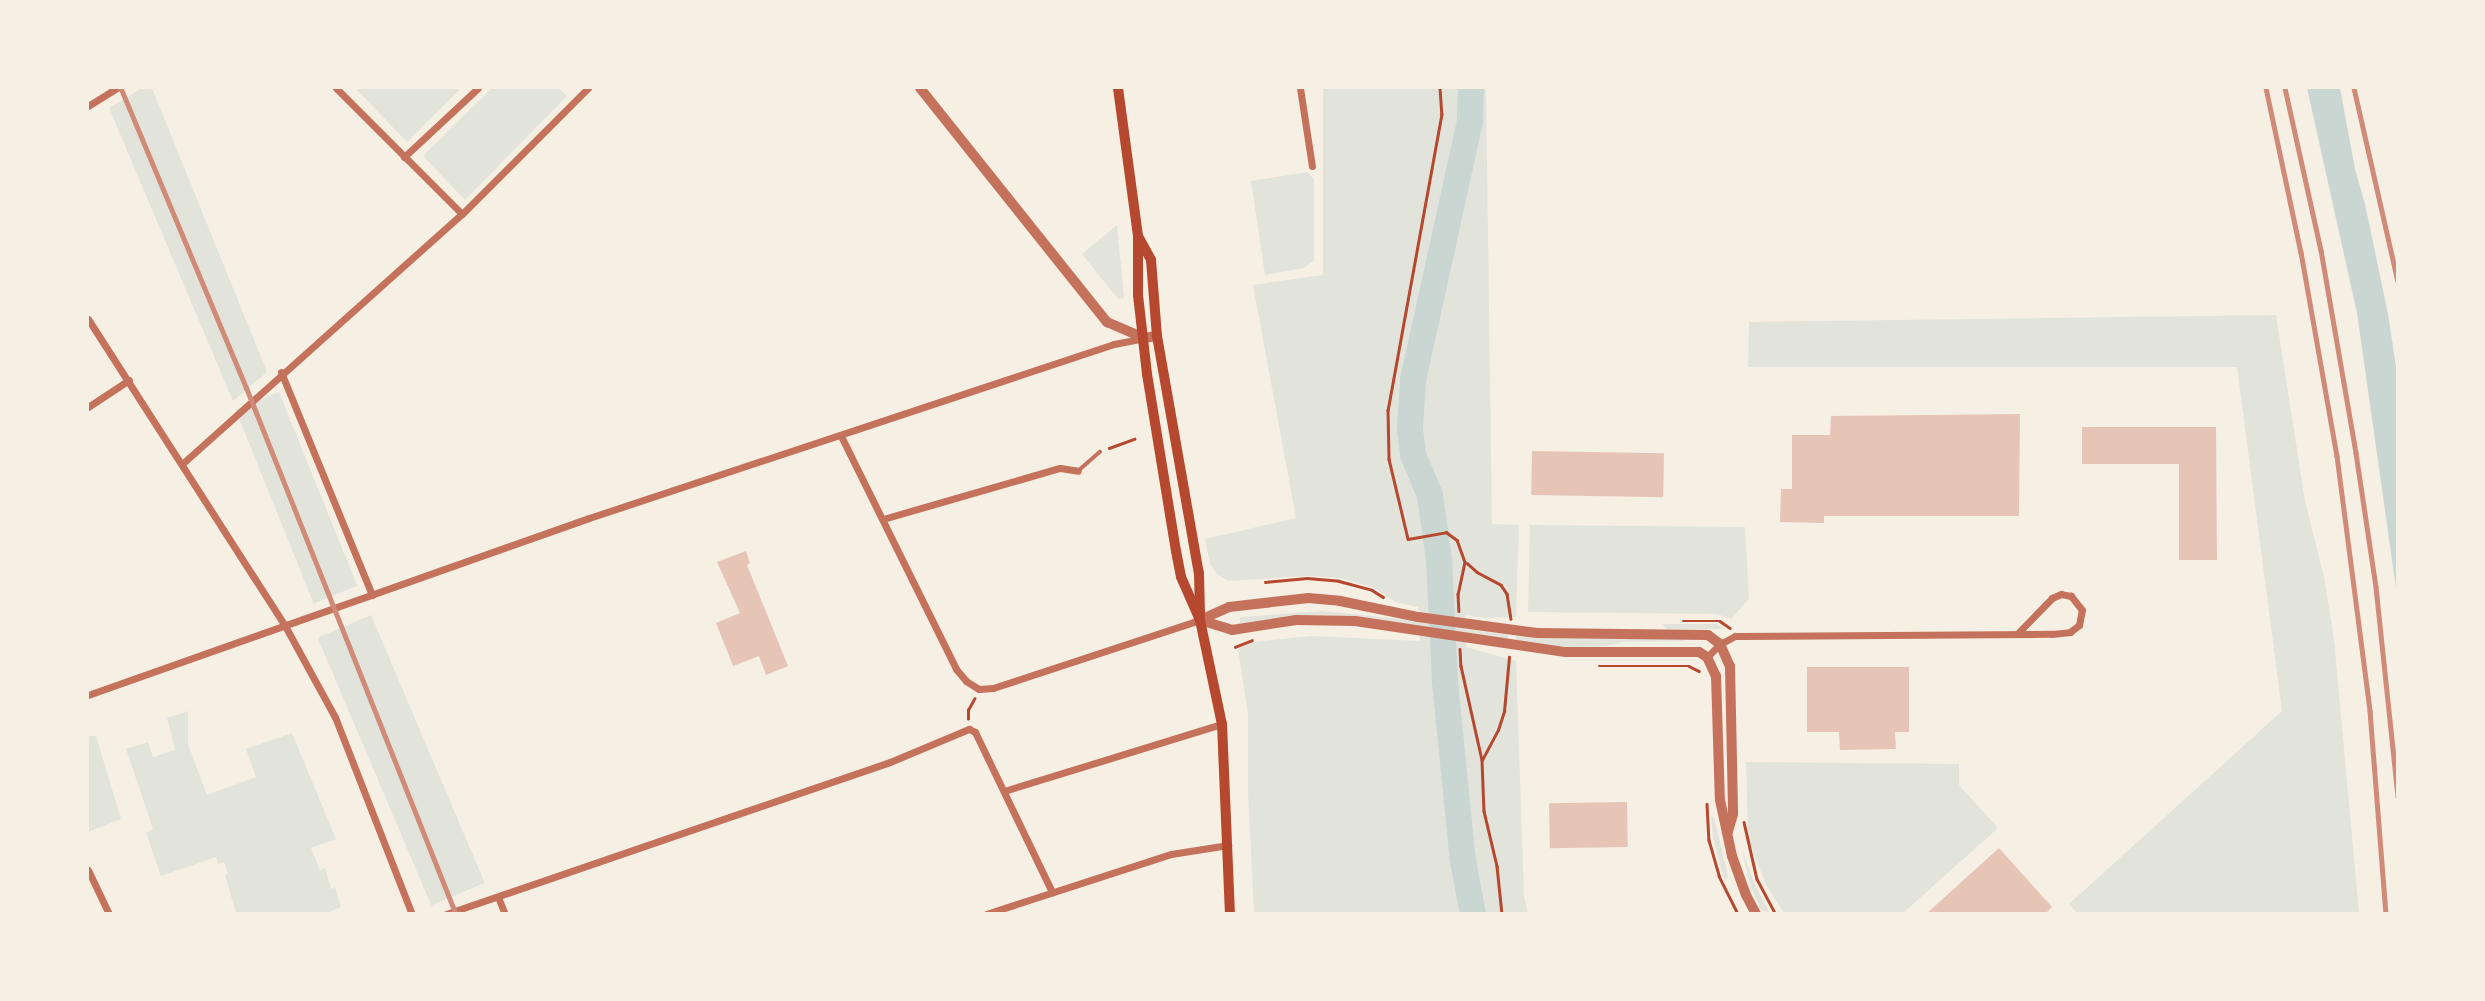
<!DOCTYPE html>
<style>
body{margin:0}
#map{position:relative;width:2485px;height:1001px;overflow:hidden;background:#f6efe4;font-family:Lato,sans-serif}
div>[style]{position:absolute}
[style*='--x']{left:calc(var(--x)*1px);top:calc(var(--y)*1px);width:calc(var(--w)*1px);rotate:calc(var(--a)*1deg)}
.green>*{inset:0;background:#e2e4dc;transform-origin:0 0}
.water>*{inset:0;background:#c9d6d2}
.river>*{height:26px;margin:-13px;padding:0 13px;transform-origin:13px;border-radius:13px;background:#c9d6d2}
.building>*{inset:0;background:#e6c5b7;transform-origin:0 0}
.path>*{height:2.5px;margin:-1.25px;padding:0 1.25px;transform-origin:1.25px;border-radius:1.25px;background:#b5482f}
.service>*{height:3.5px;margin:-1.75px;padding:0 1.75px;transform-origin:1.75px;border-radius:1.75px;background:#c5725c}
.minor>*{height:7px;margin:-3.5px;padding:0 3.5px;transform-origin:3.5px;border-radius:3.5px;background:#c5725c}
.tertiary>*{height:10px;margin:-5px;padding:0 5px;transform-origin:5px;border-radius:5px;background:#c5725c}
.secondary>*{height:10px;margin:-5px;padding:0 5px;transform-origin:5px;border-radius:5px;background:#b5482f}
.rail>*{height:4.5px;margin:-2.25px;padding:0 2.25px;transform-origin:2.25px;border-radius:2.25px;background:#cf8b77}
span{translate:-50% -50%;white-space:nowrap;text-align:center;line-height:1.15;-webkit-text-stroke:6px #f6efe4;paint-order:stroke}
.frame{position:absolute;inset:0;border:89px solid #f6efe4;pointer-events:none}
</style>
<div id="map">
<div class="green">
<i style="clip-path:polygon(142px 88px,152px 88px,267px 372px,233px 401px,109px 108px)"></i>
<i style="clip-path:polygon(355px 88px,461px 88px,407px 142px)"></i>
<i style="clip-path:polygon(492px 88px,559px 88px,567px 96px,465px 200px,423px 156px)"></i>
<i style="clip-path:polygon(1323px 88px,1486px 88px,1492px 524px,1519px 525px,1516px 617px,1484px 618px,1465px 615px,1466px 629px,1508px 635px,1508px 640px,1466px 635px,1466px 647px,1516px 661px,1524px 896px,1528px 913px,1254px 913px,1248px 794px,1248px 715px,1238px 649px,1254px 642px,1311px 636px,1420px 641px,1419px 627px,1356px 618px,1323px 615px,1240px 623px,1240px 617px,1323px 611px,1419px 621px,1418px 607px,1395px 602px,1374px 588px,1341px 578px,1307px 576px,1229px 581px,1217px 574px,1210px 564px,1205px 539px,1296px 518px,1253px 285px,1323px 275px)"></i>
<i style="clip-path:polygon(1308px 172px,1314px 180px,1314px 260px,1304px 268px,1265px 275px,1251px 181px)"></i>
<i style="clip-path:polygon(1117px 225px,1124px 298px,1118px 299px,1082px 254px)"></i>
<i style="clip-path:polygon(2276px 315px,2305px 501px,2324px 577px,2334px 639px,2359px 913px,2077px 913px,2069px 904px,2282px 711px,2237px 367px,1748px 367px,1749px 322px)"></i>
<i style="left:279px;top:392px;width:209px;height:47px;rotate:68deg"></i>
<i style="clip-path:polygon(1530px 525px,1745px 527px,1749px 599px,1731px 619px,1717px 614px,1528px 612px)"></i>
<i style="left:371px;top:615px;width:291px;height:58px;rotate:67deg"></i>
<i style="clip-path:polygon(1662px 624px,1716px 624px,1725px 629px,1667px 629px)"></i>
<i style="clip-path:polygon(1516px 636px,1536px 638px,1685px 638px,1684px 641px,1622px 642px,1605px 646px,1568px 647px,1516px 642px)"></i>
<i style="clip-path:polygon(188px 711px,188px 744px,207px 795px,256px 777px,246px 749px,292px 733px,336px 839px,311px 848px,320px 870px,325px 868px,331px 889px,335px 887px,341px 907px,327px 913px,236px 913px,225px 875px,228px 873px,224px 862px,218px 864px,216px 857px,161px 876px,146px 833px,153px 829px,126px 749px,148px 742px,153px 757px,175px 750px,167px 718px)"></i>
<i style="clip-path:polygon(91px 736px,96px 736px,121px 819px,88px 832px,88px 737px)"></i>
<i style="clip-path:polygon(1746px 762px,1959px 764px,1959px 785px,1998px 828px,1903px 913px,1784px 913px,1766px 885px,1748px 838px)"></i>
<i style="clip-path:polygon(1711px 817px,1714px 817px,1728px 876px,1725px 882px,1713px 838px)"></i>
<i style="clip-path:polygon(1742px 850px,1755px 885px,1770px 913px,1761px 910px,1750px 885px)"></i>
</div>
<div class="water">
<i style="clip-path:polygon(2307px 88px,2340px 88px,2355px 169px,2365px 204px,2388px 314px,2398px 380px,2397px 595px,2357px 313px)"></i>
</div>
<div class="river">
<i style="--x:1471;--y:88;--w:33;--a:92"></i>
<i style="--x:1470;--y:121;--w:266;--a:102.4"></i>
<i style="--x:1413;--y:381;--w:48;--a:93.6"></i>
<i style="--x:1410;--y:429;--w:26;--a:83"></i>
<i style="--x:1413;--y:455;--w:43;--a:67"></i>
<i style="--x:1430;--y:495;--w:65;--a:82"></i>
<i style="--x:1439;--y:559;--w:123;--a:87.2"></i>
<i style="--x:1445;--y:682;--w:180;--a:84.3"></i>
<i style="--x:1463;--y:861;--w:54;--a:79.3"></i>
</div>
<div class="building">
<i style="clip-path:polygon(2020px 414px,2019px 516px,1824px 516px,1824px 523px,1780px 522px,1781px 489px,1792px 489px,1792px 435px,1830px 435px,1831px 416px)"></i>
<i style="clip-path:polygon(2082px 427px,2216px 427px,2217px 560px,2179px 560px,2179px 464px,2082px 464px)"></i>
<i style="left:1532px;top:451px;width:132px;height:44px;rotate:1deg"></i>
<i style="clip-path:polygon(746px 551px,750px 563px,747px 565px,788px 666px,766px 675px,759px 656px,733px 666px,716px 623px,740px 613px,717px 562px)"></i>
<i style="clip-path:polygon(1807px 667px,1909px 667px,1909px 732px,1895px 732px,1896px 749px,1840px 750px,1839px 732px,1807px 732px)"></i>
<i style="left:1627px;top:802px;width:45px;height:78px;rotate:89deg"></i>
<i style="clip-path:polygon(1999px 848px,2052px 907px,2045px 914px,1926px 914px)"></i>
</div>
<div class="path">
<i style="--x:1440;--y:88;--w:26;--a:86"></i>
<i style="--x:1442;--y:114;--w:301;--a:100.3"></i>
<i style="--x:1388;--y:410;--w:49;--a:88.8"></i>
<i style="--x:1389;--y:459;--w:82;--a:76.6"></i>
<i style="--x:1408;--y:539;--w:39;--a:-10"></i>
<i style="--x:1446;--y:532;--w:14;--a:36"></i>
<i style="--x:1457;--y:540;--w:23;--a:70"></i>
<i style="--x:1465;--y:562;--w:33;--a:102"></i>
<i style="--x:1458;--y:594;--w:17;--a:87"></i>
<i style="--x:1109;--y:448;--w:27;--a:-20"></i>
<i style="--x:1467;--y:563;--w:13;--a:42"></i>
<i style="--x:1477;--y:572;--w:27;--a:28"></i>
<i style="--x:1501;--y:585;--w:11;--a:56"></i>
<i style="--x:1507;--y:594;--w:25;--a:81"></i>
<i style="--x:1265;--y:582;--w:42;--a:-5.4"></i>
<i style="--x:1307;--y:578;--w:32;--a:5"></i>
<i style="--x:1339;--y:581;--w:34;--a:15"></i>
<i style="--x:1372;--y:590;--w:13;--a:32"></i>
<i style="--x:1683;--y:621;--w:37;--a:0"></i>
<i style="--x:1720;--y:621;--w:12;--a:35"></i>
<i style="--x:1235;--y:647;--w:18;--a:-22"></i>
<i style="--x:1460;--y:649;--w:17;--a:87"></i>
<i style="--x:1461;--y:666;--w:96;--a:77.4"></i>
<i style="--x:1482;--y:760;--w:51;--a:87.8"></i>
<i style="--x:1484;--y:811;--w:57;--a:76.7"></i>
<i style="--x:1497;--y:866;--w:48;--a:84.1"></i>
<i style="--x:1599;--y:666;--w:90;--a:0"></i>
<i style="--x:1689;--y:666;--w:11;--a:27"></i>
<i style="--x:968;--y:719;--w:9;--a:-90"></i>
<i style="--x:968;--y:710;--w:13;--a:-61"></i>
<i style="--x:1482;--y:760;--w:34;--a:-62"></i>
<i style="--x:1498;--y:730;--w:20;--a:-72"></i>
<i style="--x:1504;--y:711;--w:54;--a:-84.7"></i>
<i style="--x:1707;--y:804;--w:36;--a:87"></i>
<i style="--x:1709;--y:840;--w:37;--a:74"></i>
<i style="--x:1719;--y:876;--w:42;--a:63.4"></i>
<i style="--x:1744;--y:822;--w:58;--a:77.2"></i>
<i style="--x:1757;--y:879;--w:40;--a:62"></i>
</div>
<div class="service">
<i style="--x:1078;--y:471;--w:29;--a:-41"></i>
</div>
<div class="minor">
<i style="--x:336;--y:88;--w:178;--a:45"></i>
<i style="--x:1300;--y:88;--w:79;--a:81.3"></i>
<i style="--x:88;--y:106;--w:34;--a:-32"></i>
<i style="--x:404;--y:157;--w:101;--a:-43"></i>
<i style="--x:88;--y:319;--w:363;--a:57.3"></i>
<i style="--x:284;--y:624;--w:106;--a:61.3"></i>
<i style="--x:335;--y:717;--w:212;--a:68.7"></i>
<i style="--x:281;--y:372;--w:241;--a:67.8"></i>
<i style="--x:88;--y:407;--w:49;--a:-33.4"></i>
<i style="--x:841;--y:436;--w:260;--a:63.7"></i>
<i style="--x:956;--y:669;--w:16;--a:50"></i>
<i style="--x:966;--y:681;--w:15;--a:32"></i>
<i style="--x:979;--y:689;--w:14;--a:-4"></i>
<i style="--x:993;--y:688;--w:218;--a:-18.2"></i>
<i style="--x:182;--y:464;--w:375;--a:-41.8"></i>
<i style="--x:462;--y:214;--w:178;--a:-45"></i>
<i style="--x:883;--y:519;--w:184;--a:-16.1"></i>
<i style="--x:1060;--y:468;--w:18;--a:9"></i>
<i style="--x:1707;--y:657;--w:18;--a:-45"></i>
<i style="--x:1720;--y:644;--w:17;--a:-28"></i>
<i style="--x:1735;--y:636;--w:317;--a:-0.4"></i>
<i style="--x:2052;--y:634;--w:18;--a:-6"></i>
<i style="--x:2070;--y:632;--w:11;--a:-38"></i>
<i style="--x:2079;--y:625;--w:15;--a:-79"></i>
<i style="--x:2082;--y:610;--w:18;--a:-128"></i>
<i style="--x:2071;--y:596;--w:10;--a:-169"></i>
<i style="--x:2061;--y:594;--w:10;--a:156"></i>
<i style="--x:2052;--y:598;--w:50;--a:134.2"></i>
<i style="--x:88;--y:695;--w:531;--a:-19.46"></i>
<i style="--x:589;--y:518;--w:553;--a:-18.34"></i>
<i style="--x:1114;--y:344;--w:31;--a:-11"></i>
<i style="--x:1004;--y:791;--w:228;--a:-17.1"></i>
<i style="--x:88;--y:870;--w:49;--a:64.5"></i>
<i style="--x:498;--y:897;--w:18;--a:68"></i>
<i style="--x:446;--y:914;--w:469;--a:-18.9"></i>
<i style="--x:890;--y:762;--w:86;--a:-22.7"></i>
<i style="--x:969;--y:729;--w:7;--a:27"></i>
<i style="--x:975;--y:732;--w:178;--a:64.3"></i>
<i style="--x:986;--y:914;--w:194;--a:-18"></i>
<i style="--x:1171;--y:854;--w:58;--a:-9"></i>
</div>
<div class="tertiary">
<i style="--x:920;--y:88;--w:300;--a:51.4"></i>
<i style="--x:1107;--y:322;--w:40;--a:23.4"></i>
<i style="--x:1144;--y:338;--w:13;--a:-9"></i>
<i style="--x:1200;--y:620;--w:34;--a:17"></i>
<i style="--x:1232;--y:630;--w:65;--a:-8.9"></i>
<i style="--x:1296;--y:620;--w:59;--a:1"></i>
<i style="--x:1355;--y:621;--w:213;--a:8.4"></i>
<i style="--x:1566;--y:652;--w:133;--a:0"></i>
<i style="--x:1699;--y:652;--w:9;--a:32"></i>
<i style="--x:1707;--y:657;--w:21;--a:65"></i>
<i style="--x:1716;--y:676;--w:124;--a:88.2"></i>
<i style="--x:1720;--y:800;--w:57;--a:77.9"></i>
<i style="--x:1732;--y:856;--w:41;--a:70.3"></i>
<i style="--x:1746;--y:895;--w:21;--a:62"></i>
<i style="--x:1200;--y:620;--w:32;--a:-24"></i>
<i style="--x:1229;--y:607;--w:80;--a:-6.5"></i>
<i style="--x:1308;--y:598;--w:32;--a:5"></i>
<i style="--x:1340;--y:601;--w:80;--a:11.6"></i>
<i style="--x:1418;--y:617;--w:120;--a:7.7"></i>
<i style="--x:1537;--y:633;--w:171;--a:0.7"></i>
<i style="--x:1708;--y:635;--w:15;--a:37"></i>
<i style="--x:1720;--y:644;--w:24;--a:66"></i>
<i style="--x:1730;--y:666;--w:148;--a:88.8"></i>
<i style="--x:1733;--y:814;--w:19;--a:106"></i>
</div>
<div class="secondary">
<i style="--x:1118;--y:88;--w:149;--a:82.3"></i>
<i style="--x:1138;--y:236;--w:59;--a:90"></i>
<i style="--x:1138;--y:295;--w:80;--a:83.5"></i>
<i style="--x:1147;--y:374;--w:179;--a:80.7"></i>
<i style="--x:1176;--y:551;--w:26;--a:79"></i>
<i style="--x:1181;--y:577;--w:47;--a:66.2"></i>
<i style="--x:1200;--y:620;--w:106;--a:78.1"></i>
<i style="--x:1222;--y:724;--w:190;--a:87.6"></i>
<i style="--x:1139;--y:238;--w:25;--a:61"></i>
<i style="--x:1151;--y:260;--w:76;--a:85.5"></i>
<i style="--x:1157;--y:336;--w:241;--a:80"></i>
<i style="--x:1199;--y:573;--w:42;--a:88.6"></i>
</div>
<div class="rail">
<i style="--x:121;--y:88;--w:326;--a:67.3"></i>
<i style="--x:247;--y:389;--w:565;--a:68.29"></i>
<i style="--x:2266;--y:88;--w:168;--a:78"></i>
<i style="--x:2301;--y:252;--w:207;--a:80"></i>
<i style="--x:2337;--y:456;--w:257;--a:82.6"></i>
<i style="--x:2370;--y:711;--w:204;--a:85.5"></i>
<i style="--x:2285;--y:88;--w:166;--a:77.5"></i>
<i style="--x:2321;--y:250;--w:206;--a:80.2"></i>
<i style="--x:2356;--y:453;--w:135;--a:81.5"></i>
<i style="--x:2376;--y:587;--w:211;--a:84"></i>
<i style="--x:2354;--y:88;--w:198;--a:77.2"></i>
</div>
<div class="frame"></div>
</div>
